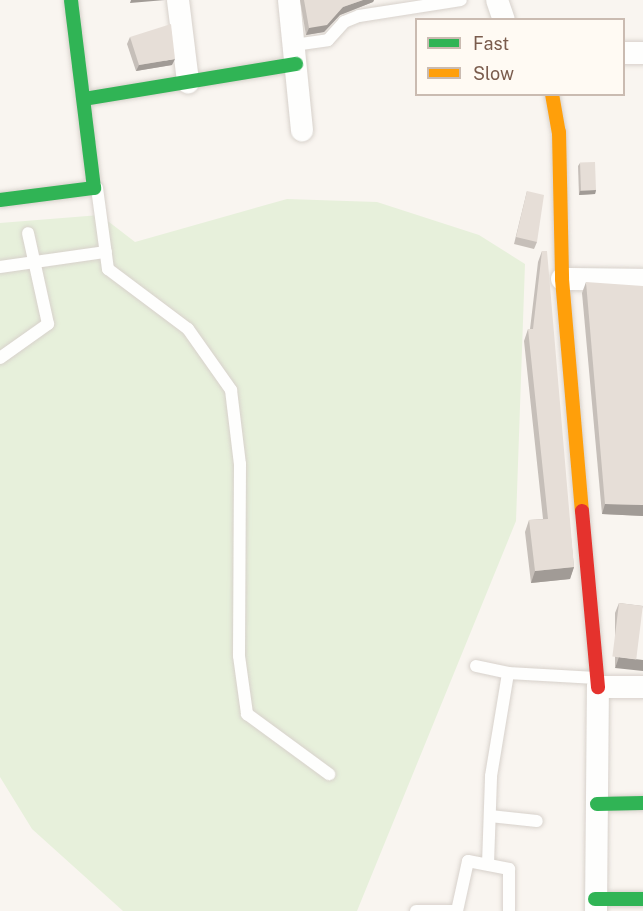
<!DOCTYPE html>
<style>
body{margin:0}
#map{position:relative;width:643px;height:911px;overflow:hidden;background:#f9f5f0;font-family:"Public Sans",sans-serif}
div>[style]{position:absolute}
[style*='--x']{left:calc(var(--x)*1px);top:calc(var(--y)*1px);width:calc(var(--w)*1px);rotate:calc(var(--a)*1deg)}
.green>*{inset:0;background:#e7f0db}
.roads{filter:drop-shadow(0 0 2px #d7d1cb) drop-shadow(0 0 2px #d7d1cb)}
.lane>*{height:12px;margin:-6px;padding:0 6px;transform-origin:6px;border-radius:6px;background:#fefefd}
.street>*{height:22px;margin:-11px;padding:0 11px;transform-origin:11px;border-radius:11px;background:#fefefd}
.fast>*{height:14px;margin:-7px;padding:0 7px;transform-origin:7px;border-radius:7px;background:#30b455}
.slow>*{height:14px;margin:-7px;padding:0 7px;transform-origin:7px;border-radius:7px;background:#ff9f0a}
.jam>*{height:14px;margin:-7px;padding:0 7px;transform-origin:7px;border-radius:7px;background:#e5322d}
.wall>*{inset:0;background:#c6bfb9}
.shaded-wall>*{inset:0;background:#a19b96}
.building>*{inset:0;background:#e6ded7;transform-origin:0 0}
span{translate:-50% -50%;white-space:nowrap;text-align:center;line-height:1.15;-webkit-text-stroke:5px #fffaf3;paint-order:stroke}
.legend{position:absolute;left:415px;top:18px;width:210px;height:78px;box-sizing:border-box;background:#fffaf3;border:2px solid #cabbb1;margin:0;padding:8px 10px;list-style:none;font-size:18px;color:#7a5c4d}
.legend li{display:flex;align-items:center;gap:12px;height:30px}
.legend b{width:30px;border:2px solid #cabbb1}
</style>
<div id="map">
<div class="green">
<i style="clip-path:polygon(287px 199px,377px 202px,479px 235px,525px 264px,516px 521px,357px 911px,123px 911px,32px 829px,0 777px,0 223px,100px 215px,135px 242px)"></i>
</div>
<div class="roads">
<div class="lane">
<i style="--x:294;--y:45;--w:34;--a:-8"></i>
<i style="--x:328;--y:40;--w:24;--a:-48"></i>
<i style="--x:344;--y:22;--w:16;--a:-22"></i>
<i style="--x:359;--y:16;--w:103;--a:-8.9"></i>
<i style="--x:97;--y:188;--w:82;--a:82.3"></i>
<i style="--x:108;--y:269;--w:100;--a:36.9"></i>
<i style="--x:188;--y:329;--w:75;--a:54.8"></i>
<i style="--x:231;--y:390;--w:75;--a:83.1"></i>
<i style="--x:240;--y:464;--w:192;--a:90.3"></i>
<i style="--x:239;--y:656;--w:59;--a:82.1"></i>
<i style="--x:247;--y:714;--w:102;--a:36.2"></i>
<i style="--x:0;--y:267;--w:107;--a:-8.1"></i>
<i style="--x:0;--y:358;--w:59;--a:-35.3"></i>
<i style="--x:48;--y:324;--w:93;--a:-102.4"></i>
<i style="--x:476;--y:666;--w:33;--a:12"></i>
<i style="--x:508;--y:673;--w:88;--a:3.3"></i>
<i style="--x:490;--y:816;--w:47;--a:6.1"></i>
<i style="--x:488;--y:864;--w:88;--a:-88"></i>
<i style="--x:491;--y:776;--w:104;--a:-80.6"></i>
<i style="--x:416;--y:911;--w:41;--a:0"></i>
<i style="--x:457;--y:911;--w:51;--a:-77.6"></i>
<i style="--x:468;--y:861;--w:42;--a:11"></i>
<i style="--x:509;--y:869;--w:42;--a:90"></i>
</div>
<div class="street">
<i style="--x:178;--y:0;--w:83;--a:83"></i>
<i style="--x:289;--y:0;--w:131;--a:84.3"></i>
<i style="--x:497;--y:0;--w:21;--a:71"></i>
<i style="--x:624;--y:53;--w:19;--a:0"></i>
<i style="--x:562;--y:279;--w:81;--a:0.7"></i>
<i style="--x:596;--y:911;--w:224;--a:-89.5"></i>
<i style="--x:598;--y:687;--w:45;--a:0"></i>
</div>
<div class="fast">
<i style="--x:84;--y:99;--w:215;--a:-9.4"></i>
<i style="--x:0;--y:200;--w:95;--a:-7.3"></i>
<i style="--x:94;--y:188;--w:189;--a:-97"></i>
<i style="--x:597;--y:804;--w:46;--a:-1.2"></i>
<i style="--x:595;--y:899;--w:48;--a:0"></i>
</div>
<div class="slow">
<i style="--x:552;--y:94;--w:39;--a:80"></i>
<i style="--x:559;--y:132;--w:147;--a:88.8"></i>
<i style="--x:562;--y:279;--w:233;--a:85.1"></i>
</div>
<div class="jam">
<i style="--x:582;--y:511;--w:177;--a:84.8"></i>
</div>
</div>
<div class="wall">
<i style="clip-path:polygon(300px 0,374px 0,373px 2px,340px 15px,324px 32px,306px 35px)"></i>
<i style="clip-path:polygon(130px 37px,172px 65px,136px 71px,127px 44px)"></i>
<i style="clip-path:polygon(580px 163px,596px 190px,595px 194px,579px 195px,578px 166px)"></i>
<i style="clip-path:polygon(527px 191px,537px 242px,534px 249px,514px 244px)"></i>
<i style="clip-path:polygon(542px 251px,574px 567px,570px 579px,531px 583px,525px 532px,529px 520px,543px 519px,524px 341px,528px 329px,530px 329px,538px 262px)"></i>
<i style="clip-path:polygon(586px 282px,643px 516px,602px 514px,582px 293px)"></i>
<i style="clip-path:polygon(619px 603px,643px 606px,615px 668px,615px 613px)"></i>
</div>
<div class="shaded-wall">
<i style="clip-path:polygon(131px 0,165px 0,130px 3px)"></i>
<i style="clip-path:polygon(363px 0,374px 0,373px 2px,340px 15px,324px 32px,306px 35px,309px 28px,343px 7px)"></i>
<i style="clip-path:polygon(175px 59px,172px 65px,136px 71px,139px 65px)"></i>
<i style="clip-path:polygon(596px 190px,595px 194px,579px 195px,580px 191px)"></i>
<i style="clip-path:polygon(605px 504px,643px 505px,643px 516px,602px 514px)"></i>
<i style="clip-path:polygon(574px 567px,570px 579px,531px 583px,535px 571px)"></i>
<i style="clip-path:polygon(619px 657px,643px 660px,643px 671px,615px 668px)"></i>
</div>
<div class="building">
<i style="clip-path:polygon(304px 0,363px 0,343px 7px,327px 25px,309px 28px)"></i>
<i style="clip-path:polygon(171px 24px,175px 59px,139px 65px,130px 37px)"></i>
<i style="left:595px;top:162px;width:28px;height:15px;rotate:88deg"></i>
<i style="clip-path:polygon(527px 191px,544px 195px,537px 242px,516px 237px)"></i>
<i style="clip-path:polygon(542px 251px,547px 251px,574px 567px,535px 571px,529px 520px,548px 519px,528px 329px,533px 329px)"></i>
<i style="clip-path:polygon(586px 282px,643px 286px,643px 505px,605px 504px)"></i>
<i style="left:619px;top:603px;width:24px;height:54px;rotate:7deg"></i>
</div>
<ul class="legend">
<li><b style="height:8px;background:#30b455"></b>Fast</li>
<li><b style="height:8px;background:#ff9f0a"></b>Slow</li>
</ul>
</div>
